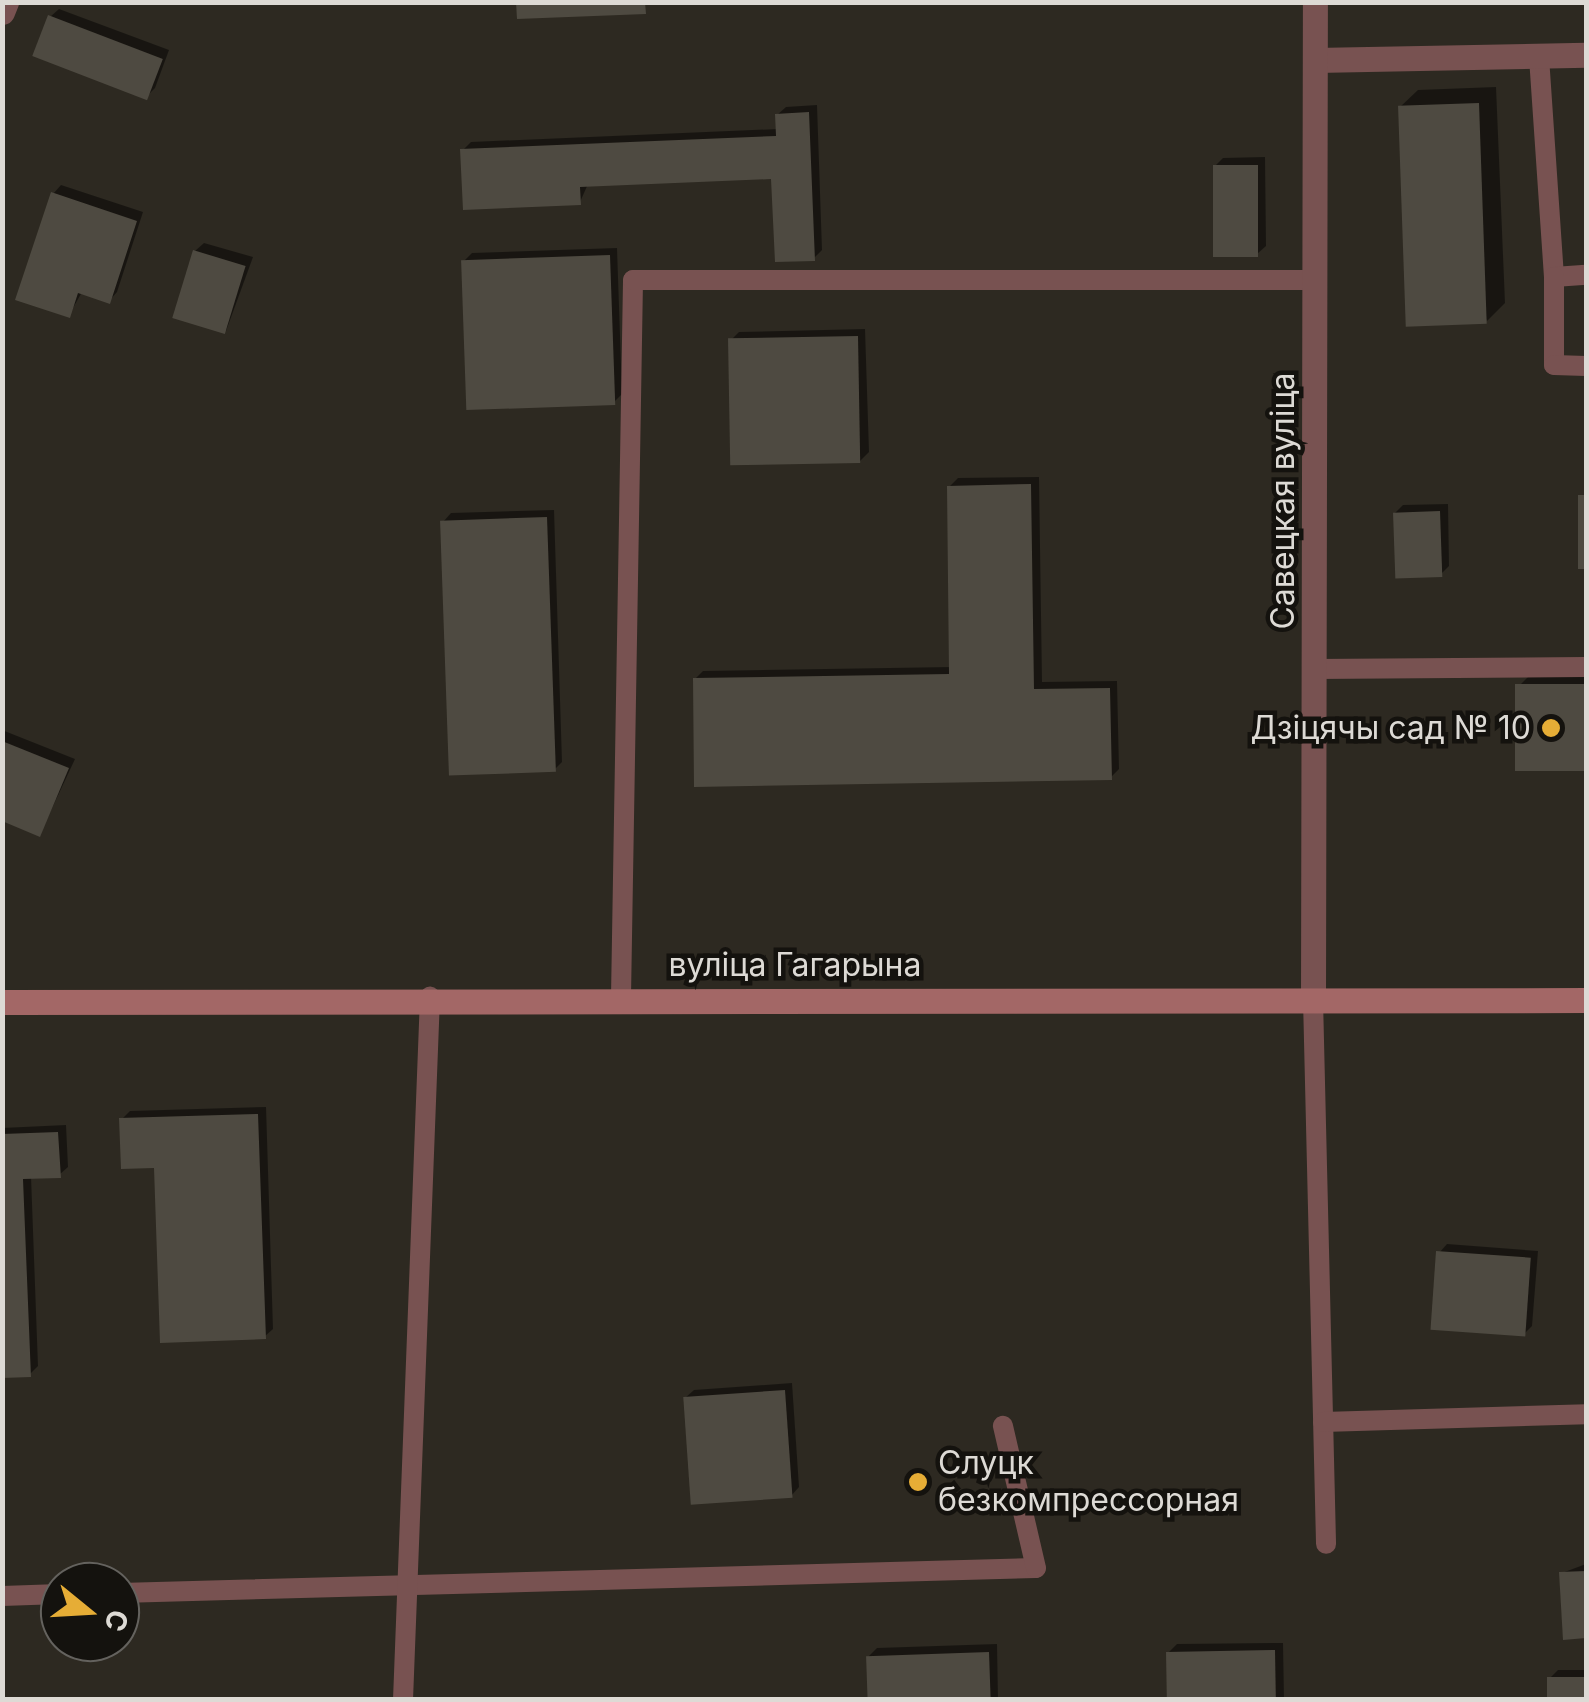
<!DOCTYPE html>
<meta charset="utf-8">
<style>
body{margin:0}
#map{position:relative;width:1589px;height:1702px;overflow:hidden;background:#2d2921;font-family:Inter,sans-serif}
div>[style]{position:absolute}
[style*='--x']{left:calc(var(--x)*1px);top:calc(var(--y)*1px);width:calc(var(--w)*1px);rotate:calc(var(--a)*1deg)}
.shadow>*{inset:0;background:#0007}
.building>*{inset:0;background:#4e4a41;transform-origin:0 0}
.service>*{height:20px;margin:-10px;padding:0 10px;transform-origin:10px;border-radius:10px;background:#785251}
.minor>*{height:25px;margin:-12.5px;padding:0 12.5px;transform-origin:12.5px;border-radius:12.5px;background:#785251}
.tertiary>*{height:25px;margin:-12.5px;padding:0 12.5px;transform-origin:12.5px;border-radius:12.5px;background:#785251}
.secondary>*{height:25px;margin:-12.5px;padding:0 12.5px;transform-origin:12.5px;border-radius:12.5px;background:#a36766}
.dots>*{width:28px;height:28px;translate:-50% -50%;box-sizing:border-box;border:5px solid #14120e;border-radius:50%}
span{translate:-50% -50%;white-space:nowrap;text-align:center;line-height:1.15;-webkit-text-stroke:9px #14120e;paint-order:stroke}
.street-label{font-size:32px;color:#dddad5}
.poi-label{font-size:32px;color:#dddad5}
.right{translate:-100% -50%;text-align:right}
.left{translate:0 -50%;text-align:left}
.frame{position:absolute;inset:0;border:5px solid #dddad5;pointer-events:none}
.north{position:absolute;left:40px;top:1562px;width:100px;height:100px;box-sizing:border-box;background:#14120e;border:2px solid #64625e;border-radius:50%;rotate:108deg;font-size:28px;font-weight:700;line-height:40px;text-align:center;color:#dddad5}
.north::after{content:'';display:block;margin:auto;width:35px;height:45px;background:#e6ad36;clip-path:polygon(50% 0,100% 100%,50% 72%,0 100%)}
</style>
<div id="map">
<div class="shadow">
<i style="clip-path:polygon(59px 9px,169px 50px,155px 88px,147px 96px,50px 17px)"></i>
<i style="clip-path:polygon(1496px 87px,1505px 303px,1487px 321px,1400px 107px,1418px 90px)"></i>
<i style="clip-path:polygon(817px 105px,822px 250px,814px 258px,774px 176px,588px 184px,580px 202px,463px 150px,471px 142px,778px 129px,777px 115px,786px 107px)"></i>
<i style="clip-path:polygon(1265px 157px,1266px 246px,1257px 254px,1215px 166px,1223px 158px)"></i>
<i style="clip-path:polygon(61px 185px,143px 212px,117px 292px,109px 301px,82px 292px,69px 315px,53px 194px)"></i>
<i style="clip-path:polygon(204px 243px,253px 257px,226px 331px,195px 251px)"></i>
<i style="clip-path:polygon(617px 248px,622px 394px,614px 402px,464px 261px,472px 253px)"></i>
<i style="clip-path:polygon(865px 329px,869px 452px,860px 461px,730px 341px,739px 332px)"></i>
<i style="clip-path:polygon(1039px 477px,1042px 682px,1117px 681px,1119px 769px,1110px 778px,695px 679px,703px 671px,952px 667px,949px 487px,958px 478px)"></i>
<i style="clip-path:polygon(1448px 504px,1449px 566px,1441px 574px,1395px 513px,1403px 505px)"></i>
<i style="clip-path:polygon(554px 510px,562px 762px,554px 770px,443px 522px,451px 513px)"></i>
<i style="clip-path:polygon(1586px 668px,1586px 768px,1520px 770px,1518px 687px,1536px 669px)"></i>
<i style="clip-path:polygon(2px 730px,75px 759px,40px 834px,2px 818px)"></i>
<i style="clip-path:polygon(266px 1107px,273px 1329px,264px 1337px,122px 1119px,130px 1111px)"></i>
<i style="clip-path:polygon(66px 1125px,68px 1167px,59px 1175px,31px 1176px,38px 1366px,30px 1374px,2px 1376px,2px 1128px)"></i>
<i style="clip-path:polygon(1447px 1244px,1538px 1251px,1532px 1326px,1524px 1334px,1439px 1253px)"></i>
<i style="clip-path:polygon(792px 1383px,799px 1487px,791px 1496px,685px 1398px,694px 1390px)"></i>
<i style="clip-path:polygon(1586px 1564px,1586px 1636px,1565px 1637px,1562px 1573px)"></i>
<i style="clip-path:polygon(1283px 1643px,1284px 1700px,1169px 1700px,1168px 1653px,1177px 1644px)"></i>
<i style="clip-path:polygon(997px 1644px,998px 1700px,870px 1700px,869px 1656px,877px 1648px)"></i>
<i style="clip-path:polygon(1558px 1670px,1586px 1670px,1586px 1700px,1550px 1700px,1550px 1678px)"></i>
</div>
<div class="building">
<i style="clip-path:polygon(516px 2px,645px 2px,646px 14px,517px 19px)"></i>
<i style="left:48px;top:15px;width:123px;height:44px;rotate:21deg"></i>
<i style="left:1479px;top:103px;width:221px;height:81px;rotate:88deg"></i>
<i style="clip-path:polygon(809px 112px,815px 261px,775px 262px,771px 179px,580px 187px,581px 205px,463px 210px,460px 149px,776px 136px,775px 114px)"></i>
<i style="left:1213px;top:165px;width:45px;height:92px"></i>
<i style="clip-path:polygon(51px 192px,137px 221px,110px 304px,78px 293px,70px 318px,15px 300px)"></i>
<i style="left:193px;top:250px;width:55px;height:71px;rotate:17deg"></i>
<i style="left:610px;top:255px;width:150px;height:149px;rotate:88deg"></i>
<i style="left:858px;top:336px;width:127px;height:130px;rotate:89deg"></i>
<i style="clip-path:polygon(1031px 484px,1034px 689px,1110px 688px,1112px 780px,694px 787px,693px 678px,949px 674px,947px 486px)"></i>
<i style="left:1578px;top:495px;width:8px;height:74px"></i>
<i style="left:1440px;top:511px;width:66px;height:47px;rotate:88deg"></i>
<i style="left:547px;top:517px;width:255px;height:107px;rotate:88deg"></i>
<i style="left:1586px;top:684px;width:87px;height:71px;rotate:90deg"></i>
<i style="clip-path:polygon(2px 741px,69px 768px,40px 837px,2px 821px)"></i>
<i style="clip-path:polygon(258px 1114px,266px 1339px,160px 1343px,154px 1168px,121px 1169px,119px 1118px)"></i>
<i style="clip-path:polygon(58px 1132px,61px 1178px,23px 1179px,31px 1377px,2px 1378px,2px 1134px)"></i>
<i style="left:1436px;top:1251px;width:95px;height:79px;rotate:4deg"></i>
<i style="left:785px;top:1390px;width:108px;height:102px;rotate:86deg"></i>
<i style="clip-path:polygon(1586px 1571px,1586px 1638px,1563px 1640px,1559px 1572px)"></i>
<i style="left:1275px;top:1650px;width:50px;height:109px;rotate:89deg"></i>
<i style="left:989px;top:1652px;width:48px;height:123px;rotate:88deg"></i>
<i style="left:1547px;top:1677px;width:39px;height:23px"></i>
</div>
<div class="service">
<i style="--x:1539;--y:57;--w:221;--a:86.1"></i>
<i style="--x:1554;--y:277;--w:32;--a:-4"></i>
<i style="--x:1554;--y:277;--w:88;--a:90"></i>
<i style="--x:1554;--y:365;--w:32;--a:2"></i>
<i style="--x:1315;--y:669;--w:271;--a:-0.4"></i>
<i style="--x:621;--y:997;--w:717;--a:-89.04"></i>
<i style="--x:633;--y:280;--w:682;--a:0"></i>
<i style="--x:1313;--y:999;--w:545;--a:88.63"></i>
<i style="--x:1323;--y:1422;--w:263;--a:-1.7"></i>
<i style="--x:120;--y:1593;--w:916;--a:-1.56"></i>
<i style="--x:1036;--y:1568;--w:146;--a:-103.1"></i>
<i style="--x:2;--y:1596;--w:58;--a:-2"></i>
<i style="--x:403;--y:1700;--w:704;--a:-87.8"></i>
</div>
<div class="minor">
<i style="--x:2;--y:12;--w:11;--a:-68"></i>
<i style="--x:1315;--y:60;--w:271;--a:-1.1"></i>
</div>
<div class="tertiary">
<i style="--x:1313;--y:999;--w:997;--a:-89.89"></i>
</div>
<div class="secondary">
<i style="--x:2;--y:1002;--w:1584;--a:-0.07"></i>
</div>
<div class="dots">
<i style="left:1551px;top:728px;background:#e6ad36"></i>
<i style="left:918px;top:1482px;background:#e6ad36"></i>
</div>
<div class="street-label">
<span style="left:1283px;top:501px;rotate:-90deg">Савецкая вуліца</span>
<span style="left:795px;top:965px">вуліца Гагарына</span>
</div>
<div class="poi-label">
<span class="right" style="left:1531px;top:728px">Дзіцячы сад № 10</span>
<span class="left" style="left:938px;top:1482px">Слуцк<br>безкомпрессорная</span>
</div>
<div class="frame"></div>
<div class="north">С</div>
</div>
